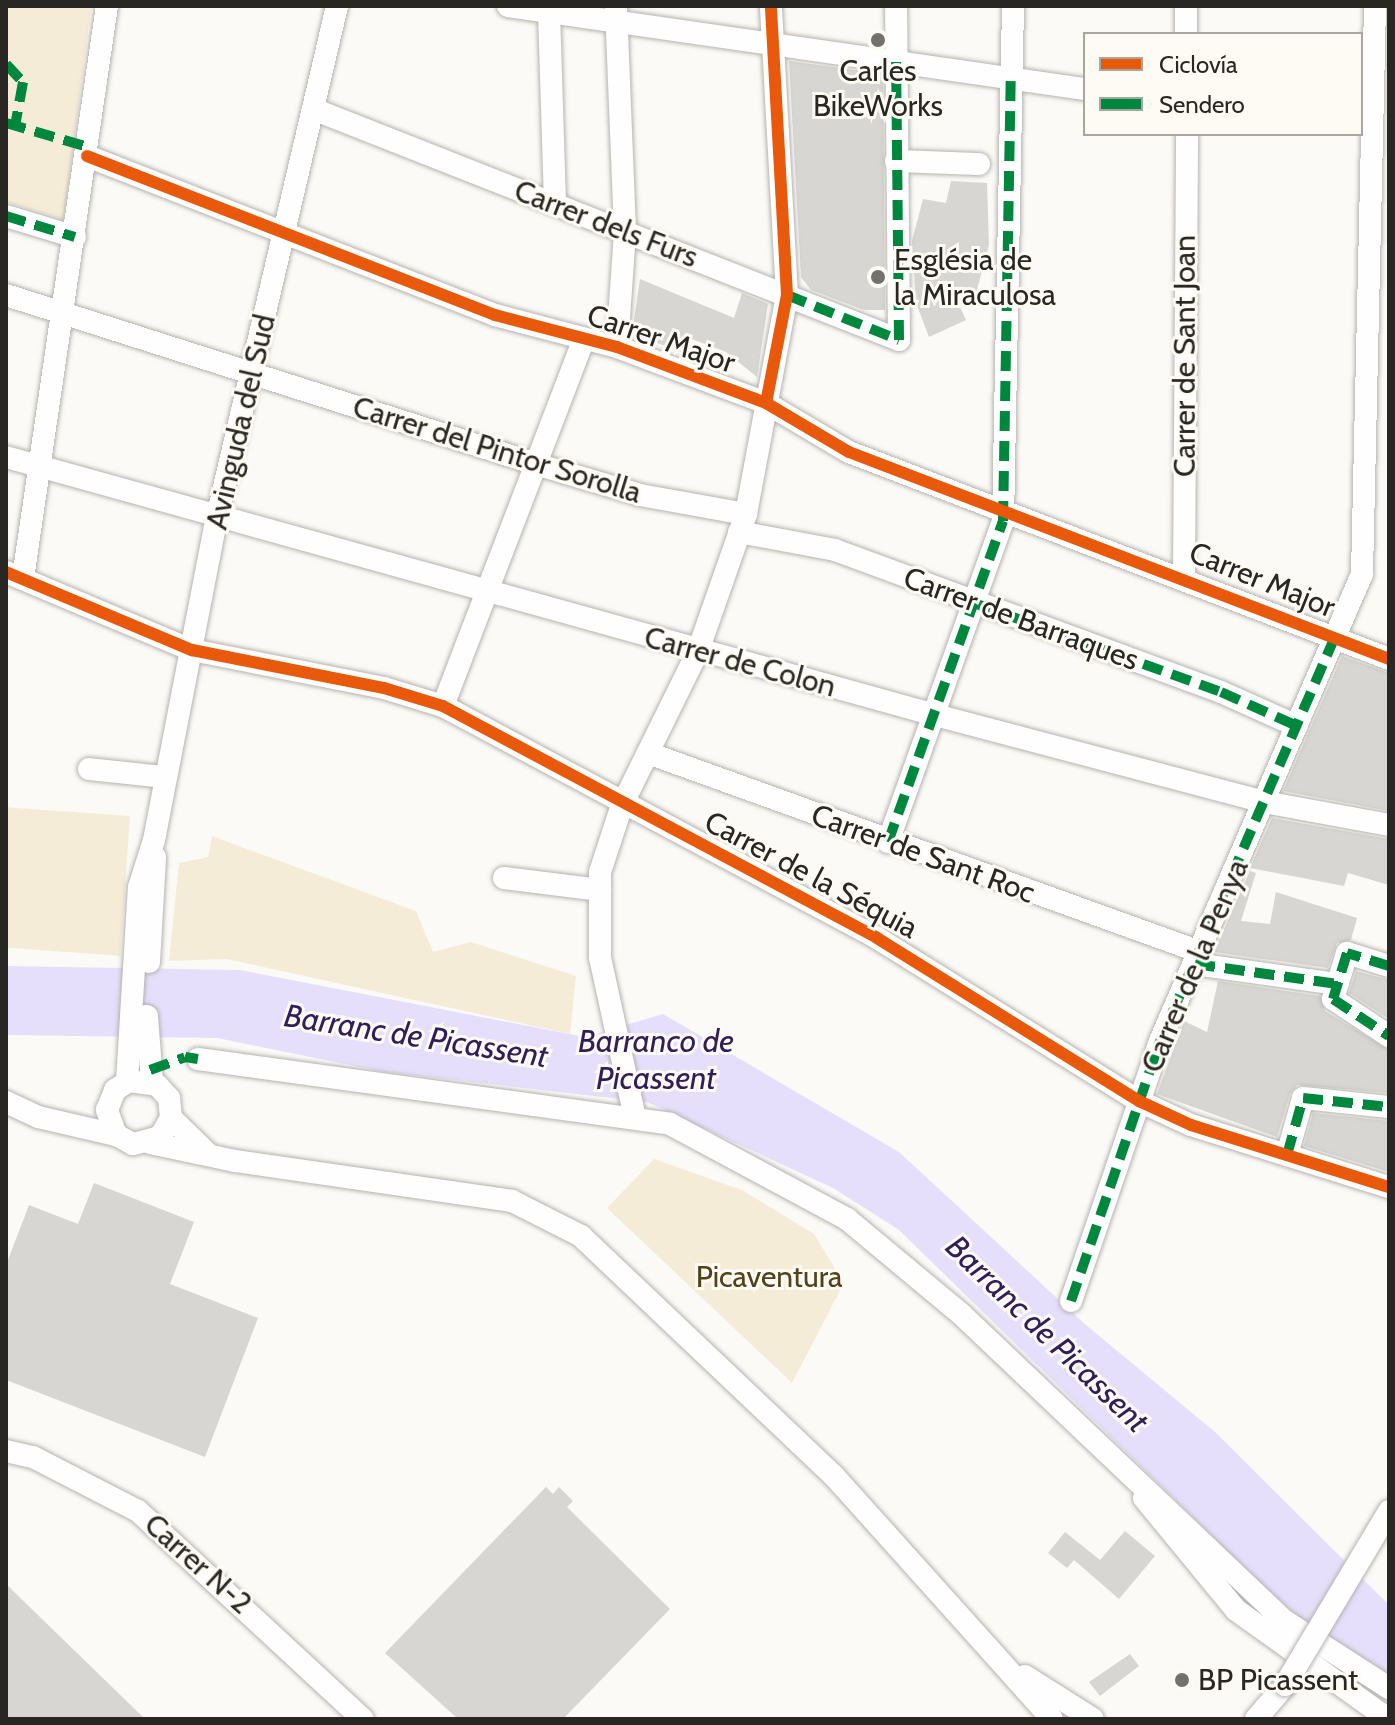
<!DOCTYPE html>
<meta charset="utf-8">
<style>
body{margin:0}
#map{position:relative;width:1395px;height:1725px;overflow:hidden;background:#fcfaf6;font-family:Cabin,sans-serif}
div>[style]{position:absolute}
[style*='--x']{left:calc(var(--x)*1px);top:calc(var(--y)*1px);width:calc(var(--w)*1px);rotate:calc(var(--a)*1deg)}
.green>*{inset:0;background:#f5ecd8;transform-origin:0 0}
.water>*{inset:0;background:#e6dffc}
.building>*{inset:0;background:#d8d6d2}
.roads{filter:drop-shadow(0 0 2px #b5b3b0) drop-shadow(0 0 2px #b5b3b0)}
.minor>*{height:22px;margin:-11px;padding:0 11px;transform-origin:11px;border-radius:11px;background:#fffefe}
.bridges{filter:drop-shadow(0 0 2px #b5b3b0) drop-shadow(0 0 2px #b5b3b0)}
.minor-bridge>*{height:22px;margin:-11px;padding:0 11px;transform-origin:11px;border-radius:11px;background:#fffefe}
.quiet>*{height:10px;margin-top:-5px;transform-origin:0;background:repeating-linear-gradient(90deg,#00873e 0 20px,transparent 0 30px)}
.cycleway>*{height:12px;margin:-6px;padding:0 6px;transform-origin:6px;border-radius:6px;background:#e8590c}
.dots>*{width:22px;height:22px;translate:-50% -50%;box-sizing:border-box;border:4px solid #fefbf4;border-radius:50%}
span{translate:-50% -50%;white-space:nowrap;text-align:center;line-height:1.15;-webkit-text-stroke:6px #fefbf4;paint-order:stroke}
.poi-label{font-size:30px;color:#292723}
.left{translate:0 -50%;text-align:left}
.street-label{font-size:30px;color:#292723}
.park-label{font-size:30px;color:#534119}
.water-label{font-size:32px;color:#311d59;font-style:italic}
.frame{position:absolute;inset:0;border:8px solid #292723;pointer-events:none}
.legend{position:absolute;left:1083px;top:32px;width:280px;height:104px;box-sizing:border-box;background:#fefbf4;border:2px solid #a9a6a0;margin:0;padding:10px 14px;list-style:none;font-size:24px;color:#292723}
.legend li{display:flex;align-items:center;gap:16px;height:40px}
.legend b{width:40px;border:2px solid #a9a6a0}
</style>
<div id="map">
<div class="green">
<i style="clip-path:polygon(6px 6px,91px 8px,64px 220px,6px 202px)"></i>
<i style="left:130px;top:816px;width:140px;height:124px;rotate:94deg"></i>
<i style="clip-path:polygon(212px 836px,416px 911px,433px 952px,471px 942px,576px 976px,570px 1034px,227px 959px,169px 961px,179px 863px,208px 857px)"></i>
<i style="clip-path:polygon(654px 1159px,742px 1190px,814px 1234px,844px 1283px,792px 1383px,607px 1208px)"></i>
</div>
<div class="water">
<i style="clip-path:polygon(6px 966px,240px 970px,585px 1037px,663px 1014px,899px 1152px,1086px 1325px,1215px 1432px,1389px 1605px,1389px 1675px,1292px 1614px,899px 1230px,833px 1188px,647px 1102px,384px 1072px,217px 1038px,6px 1035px)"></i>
</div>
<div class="building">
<i style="clip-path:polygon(789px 61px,883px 74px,885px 310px,864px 310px,811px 290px,801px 277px)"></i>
<i style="clip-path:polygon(951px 181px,987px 183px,989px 245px,975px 297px,950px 285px,966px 320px,929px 337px,916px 303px,912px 241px,923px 199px,946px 203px)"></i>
<i style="clip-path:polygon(640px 279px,734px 318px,742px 293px,768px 304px,757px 377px,726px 352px,689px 338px,683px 353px,632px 333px)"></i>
<i style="clip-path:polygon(1342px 656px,1389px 673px,1389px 811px,1283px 791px)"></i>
<i style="clip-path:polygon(1272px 818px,1389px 839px,1389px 885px,1348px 873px,1344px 886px,1250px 868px)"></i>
<i style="clip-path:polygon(1250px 871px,1256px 873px,1241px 921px,1270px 924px,1276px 892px,1357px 918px,1351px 940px,1337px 943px,1328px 968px,1214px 952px)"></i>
<i style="clip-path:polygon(1356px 971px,1389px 980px,1389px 1019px,1349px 993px)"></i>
<i style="clip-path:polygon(1218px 981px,1320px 996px,1325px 1011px,1389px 1050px,1389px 1093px,1297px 1085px,1290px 1094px,1277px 1137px,1157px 1094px,1184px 1021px,1207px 1032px)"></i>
<i style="clip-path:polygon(1313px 1113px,1389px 1121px,1389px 1172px,1304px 1146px)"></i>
<i style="clip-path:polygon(94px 1183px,194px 1222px,170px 1284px,258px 1318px,205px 1457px,6px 1380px,6px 1265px,29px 1205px,78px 1224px)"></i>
<i style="clip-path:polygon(546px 1487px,553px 1494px,559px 1487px,573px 1501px,567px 1507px,670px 1609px,563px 1719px,458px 1719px,385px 1653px)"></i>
<i style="clip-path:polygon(1125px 1531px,1155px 1556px,1119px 1599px,1074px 1560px,1067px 1568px,1048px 1553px,1065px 1532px,1100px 1560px)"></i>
<i style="clip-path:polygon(6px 1584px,145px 1719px,6px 1719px)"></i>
<i style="clip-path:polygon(1130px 1654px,1139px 1666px,1100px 1696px,1089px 1682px)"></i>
</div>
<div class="roads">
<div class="minor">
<i style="--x:508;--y:6;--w:583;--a:8.19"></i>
<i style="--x:1186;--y:6;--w:28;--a:90"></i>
<i style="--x:616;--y:7;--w:225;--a:87.7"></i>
<i style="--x:625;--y:232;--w:115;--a:94"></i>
<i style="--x:549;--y:12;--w:192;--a:88.2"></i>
<i style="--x:313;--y:109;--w:630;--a:21.51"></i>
<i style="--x:899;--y:340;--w:334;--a:-90.5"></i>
<i style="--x:87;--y:156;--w:438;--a:21.3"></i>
<i style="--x:495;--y:315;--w:126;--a:14.7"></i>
<i style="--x:617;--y:347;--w:159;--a:20.6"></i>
<i style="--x:766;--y:403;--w:96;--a:30.6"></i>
<i style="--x:849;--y:452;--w:578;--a:20.97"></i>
<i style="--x:896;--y:161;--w:83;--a:2.1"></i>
<i style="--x:6;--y:216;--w:72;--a:16.9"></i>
<i style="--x:6;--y:295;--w:559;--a:17.69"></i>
<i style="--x:539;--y:465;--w:105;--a:16.5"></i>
<i style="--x:640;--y:495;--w:108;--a:10.2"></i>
<i style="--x:6;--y:457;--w:964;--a:15.52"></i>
<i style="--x:935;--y:715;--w:340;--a:14.8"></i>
<i style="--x:1264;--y:802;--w:127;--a:10.4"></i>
<i style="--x:739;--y:532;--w:98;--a:10.6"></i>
<i style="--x:835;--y:550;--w:411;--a:20.2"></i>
<i style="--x:1221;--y:692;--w:83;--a:24.1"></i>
<i style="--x:6;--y:572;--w:202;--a:22.8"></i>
<i style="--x:192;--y:650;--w:196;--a:11.2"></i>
<i style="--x:384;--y:688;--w:62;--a:17"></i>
<i style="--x:443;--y:706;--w:492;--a:28.1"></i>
<i style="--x:877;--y:938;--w:309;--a:31.9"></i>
<i style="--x:1139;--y:1101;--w:57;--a:24.8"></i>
<i style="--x:1191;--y:1125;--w:207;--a:17.4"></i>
<i style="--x:1184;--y:577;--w:443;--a:-89.6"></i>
<i style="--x:23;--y:578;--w:578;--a:-81.65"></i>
<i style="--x:443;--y:706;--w:393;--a:-69"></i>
<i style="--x:648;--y:753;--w:587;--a:19.82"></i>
<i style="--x:89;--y:769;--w:75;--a:6.1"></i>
<i style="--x:888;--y:842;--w:341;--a:-70.3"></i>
<i style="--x:1003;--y:521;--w:515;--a:-88.89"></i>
<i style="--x:504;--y:878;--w:97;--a:7.1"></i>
<i style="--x:149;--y:962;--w:105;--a:-86.7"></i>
<i style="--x:1195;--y:964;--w:144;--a:8"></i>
<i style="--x:1389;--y:966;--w:44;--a:-162.8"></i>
<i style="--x:1347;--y:953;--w:48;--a:106.9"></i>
<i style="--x:1333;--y:999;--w:67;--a:33.5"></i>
<i style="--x:147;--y:1016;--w:67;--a:85.7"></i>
<i style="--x:198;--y:1059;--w:476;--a:7.8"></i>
<i style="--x:670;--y:1124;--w:201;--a:28.2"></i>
<i style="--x:847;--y:1219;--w:148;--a:39.8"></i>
<i style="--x:961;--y:1314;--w:446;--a:43.5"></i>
<i style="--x:1285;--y:1621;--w:124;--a:32.8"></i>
<i style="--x:127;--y:1082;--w:195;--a:-86.5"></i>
<i style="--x:139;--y:887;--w:49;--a:-72.3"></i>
<i style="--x:154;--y:840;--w:329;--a:-79"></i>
<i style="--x:217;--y:517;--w:525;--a:-76.78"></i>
<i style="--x:6;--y:1102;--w:35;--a:25"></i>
<i style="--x:38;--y:1117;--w:80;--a:13"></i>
<i style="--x:171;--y:1118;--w:22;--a:120"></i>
<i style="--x:160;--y:1137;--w:28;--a:165"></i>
<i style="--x:133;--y:1144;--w:19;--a:-152"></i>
<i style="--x:116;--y:1135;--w:27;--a:-110"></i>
<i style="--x:107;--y:1110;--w:22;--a:-68"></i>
<i style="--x:115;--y:1090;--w:17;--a:-33"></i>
<i style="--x:129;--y:1081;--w:28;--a:8"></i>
<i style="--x:157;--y:1085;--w:18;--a:47"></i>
<i style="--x:169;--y:1098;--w:20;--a:84"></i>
<i style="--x:171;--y:1118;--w:53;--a:44.2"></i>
<i style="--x:635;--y:1118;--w:164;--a:-102.3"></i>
<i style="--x:600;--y:958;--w:86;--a:-90"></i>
<i style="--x:600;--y:872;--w:71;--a:-71.8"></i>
<i style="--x:622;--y:805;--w:172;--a:-63.7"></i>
<i style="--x:698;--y:651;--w:145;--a:-70.7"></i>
<i style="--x:746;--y:514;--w:223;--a:-79.4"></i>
<i style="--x:787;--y:295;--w:289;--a:-93.2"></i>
<i style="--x:150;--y:1143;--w:87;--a:12"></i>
<i style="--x:235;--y:1161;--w:280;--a:8.2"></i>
<i style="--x:512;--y:1201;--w:77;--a:26.9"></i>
<i style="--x:581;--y:1236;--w:349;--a:43.5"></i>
<i style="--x:834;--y:1476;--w:326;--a:48.1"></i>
<i style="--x:1287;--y:1155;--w:59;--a:-74.3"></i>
<i style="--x:1303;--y:1098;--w:86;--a:6"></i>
<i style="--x:1071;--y:1301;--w:275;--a:-71.1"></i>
<i style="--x:1160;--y:1041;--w:509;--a:-66.61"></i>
<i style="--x:1362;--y:574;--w:568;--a:-88.69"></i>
<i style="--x:6;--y:1451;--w:28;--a:13"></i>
<i style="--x:33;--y:1457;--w:118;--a:27.2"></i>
<i style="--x:138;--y:1511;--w:306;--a:42.8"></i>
<i style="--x:1144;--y:1498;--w:145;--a:50.6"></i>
<i style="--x:1236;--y:1610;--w:187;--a:35.6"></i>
<i style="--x:1025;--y:1676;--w:80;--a:32.3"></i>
<i style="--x:1256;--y:1719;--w:45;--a:-49.5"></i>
</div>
</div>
<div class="bridges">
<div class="minor-bridge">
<i style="--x:1285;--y:1685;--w:203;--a:-59.1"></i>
</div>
</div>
<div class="quiet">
<i style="--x:6;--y:64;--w:25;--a:47"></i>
<i style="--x:23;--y:82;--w:45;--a:100.3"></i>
<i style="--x:6;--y:123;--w:85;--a:16.3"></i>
<i style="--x:6;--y:216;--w:72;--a:16.9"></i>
<i style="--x:787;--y:295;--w:121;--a:21.9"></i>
<i style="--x:899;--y:340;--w:278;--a:-90.6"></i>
<i style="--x:974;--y:603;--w:263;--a:19.8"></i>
<i style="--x:1221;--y:692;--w:83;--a:24.1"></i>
<i style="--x:888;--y:842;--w:341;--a:-70.3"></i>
<i style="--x:1003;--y:521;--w:444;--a:-89"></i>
<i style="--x:1195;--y:964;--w:144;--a:8"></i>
<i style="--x:1389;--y:966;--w:44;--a:-162.8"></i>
<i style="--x:1347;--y:953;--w:48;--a:106.9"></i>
<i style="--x:1333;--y:999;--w:67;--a:33.5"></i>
<i style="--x:150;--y:1070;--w:37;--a:-20"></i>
<i style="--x:185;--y:1057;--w:13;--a:9"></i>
<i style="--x:1287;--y:1155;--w:59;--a:-74.3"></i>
<i style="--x:1303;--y:1098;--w:86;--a:6"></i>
<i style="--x:1071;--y:1301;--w:275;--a:-71.1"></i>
<i style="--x:1160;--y:1041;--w:440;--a:-66.6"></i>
</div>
<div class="cycleway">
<i style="--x:87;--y:156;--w:438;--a:21.3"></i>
<i style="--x:495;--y:315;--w:126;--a:14.7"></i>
<i style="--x:617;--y:347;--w:159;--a:20.6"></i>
<i style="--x:766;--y:403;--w:96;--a:30.6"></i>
<i style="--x:849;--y:452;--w:578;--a:20.97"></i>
<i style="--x:766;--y:403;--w:110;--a:-79"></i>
<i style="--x:787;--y:295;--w:289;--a:-93.2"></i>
<i style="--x:6;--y:572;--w:202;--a:22.8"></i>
<i style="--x:192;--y:650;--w:196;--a:11.2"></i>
<i style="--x:384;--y:688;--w:62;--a:17"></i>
<i style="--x:443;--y:706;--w:492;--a:28.1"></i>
<i style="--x:877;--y:938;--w:309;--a:31.9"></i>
<i style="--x:1139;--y:1101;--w:57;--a:24.8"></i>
<i style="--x:1191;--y:1125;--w:207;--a:17.4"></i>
</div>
<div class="dots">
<i style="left:878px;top:40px;background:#73716d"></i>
<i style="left:878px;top:277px;background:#73716d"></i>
<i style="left:1182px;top:1680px;background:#73716d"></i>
</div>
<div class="poi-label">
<span style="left:878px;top:88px">Carles<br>BikeWorks</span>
<span class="left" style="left:894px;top:277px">Església de<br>la Miraculosa</span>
<span class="left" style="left:1198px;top:1680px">BP Picassent</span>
</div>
<div class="street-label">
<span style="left:606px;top:224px;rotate:21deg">Carrer dels Furs</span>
<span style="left:661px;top:339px;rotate:19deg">Carrer Major</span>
<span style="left:1185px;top:356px;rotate:-90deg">Carrer de Sant Joan</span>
<span style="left:241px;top:422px;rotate:-77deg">Avinguda del Sud</span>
<span style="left:497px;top:450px;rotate:17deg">Carrer del Pintor Sorolla</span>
<span style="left:1262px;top:580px;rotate:22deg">Carrer Major</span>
<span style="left:1021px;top:619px;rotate:20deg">Carrer de Barraques</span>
<span style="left:740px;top:662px;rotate:15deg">Carrer de Colon</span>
<span style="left:923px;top:854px;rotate:20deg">Carrer de Sant Roc</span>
<span style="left:811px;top:875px;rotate:28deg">Carrer de la Séquia</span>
<span style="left:1195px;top:966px;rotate:-67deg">Carrer de la Penya</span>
<span style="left:198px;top:1564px;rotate:42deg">Carrer N-2</span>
</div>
<div class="park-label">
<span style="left:769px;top:1277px">Picaventura</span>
</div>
<div class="water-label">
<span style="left:416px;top:1036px;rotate:9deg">Barranc de Picassent</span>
<span style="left:656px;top:1060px">Barranco de<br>Picassent</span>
<span style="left:1047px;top:1334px;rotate:44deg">Barranc de Picassent</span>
</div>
<div class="frame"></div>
<ul class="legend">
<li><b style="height:10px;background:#e8590c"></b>Ciclovía</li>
<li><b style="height:10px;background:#00873e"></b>Sendero</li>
</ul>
</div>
